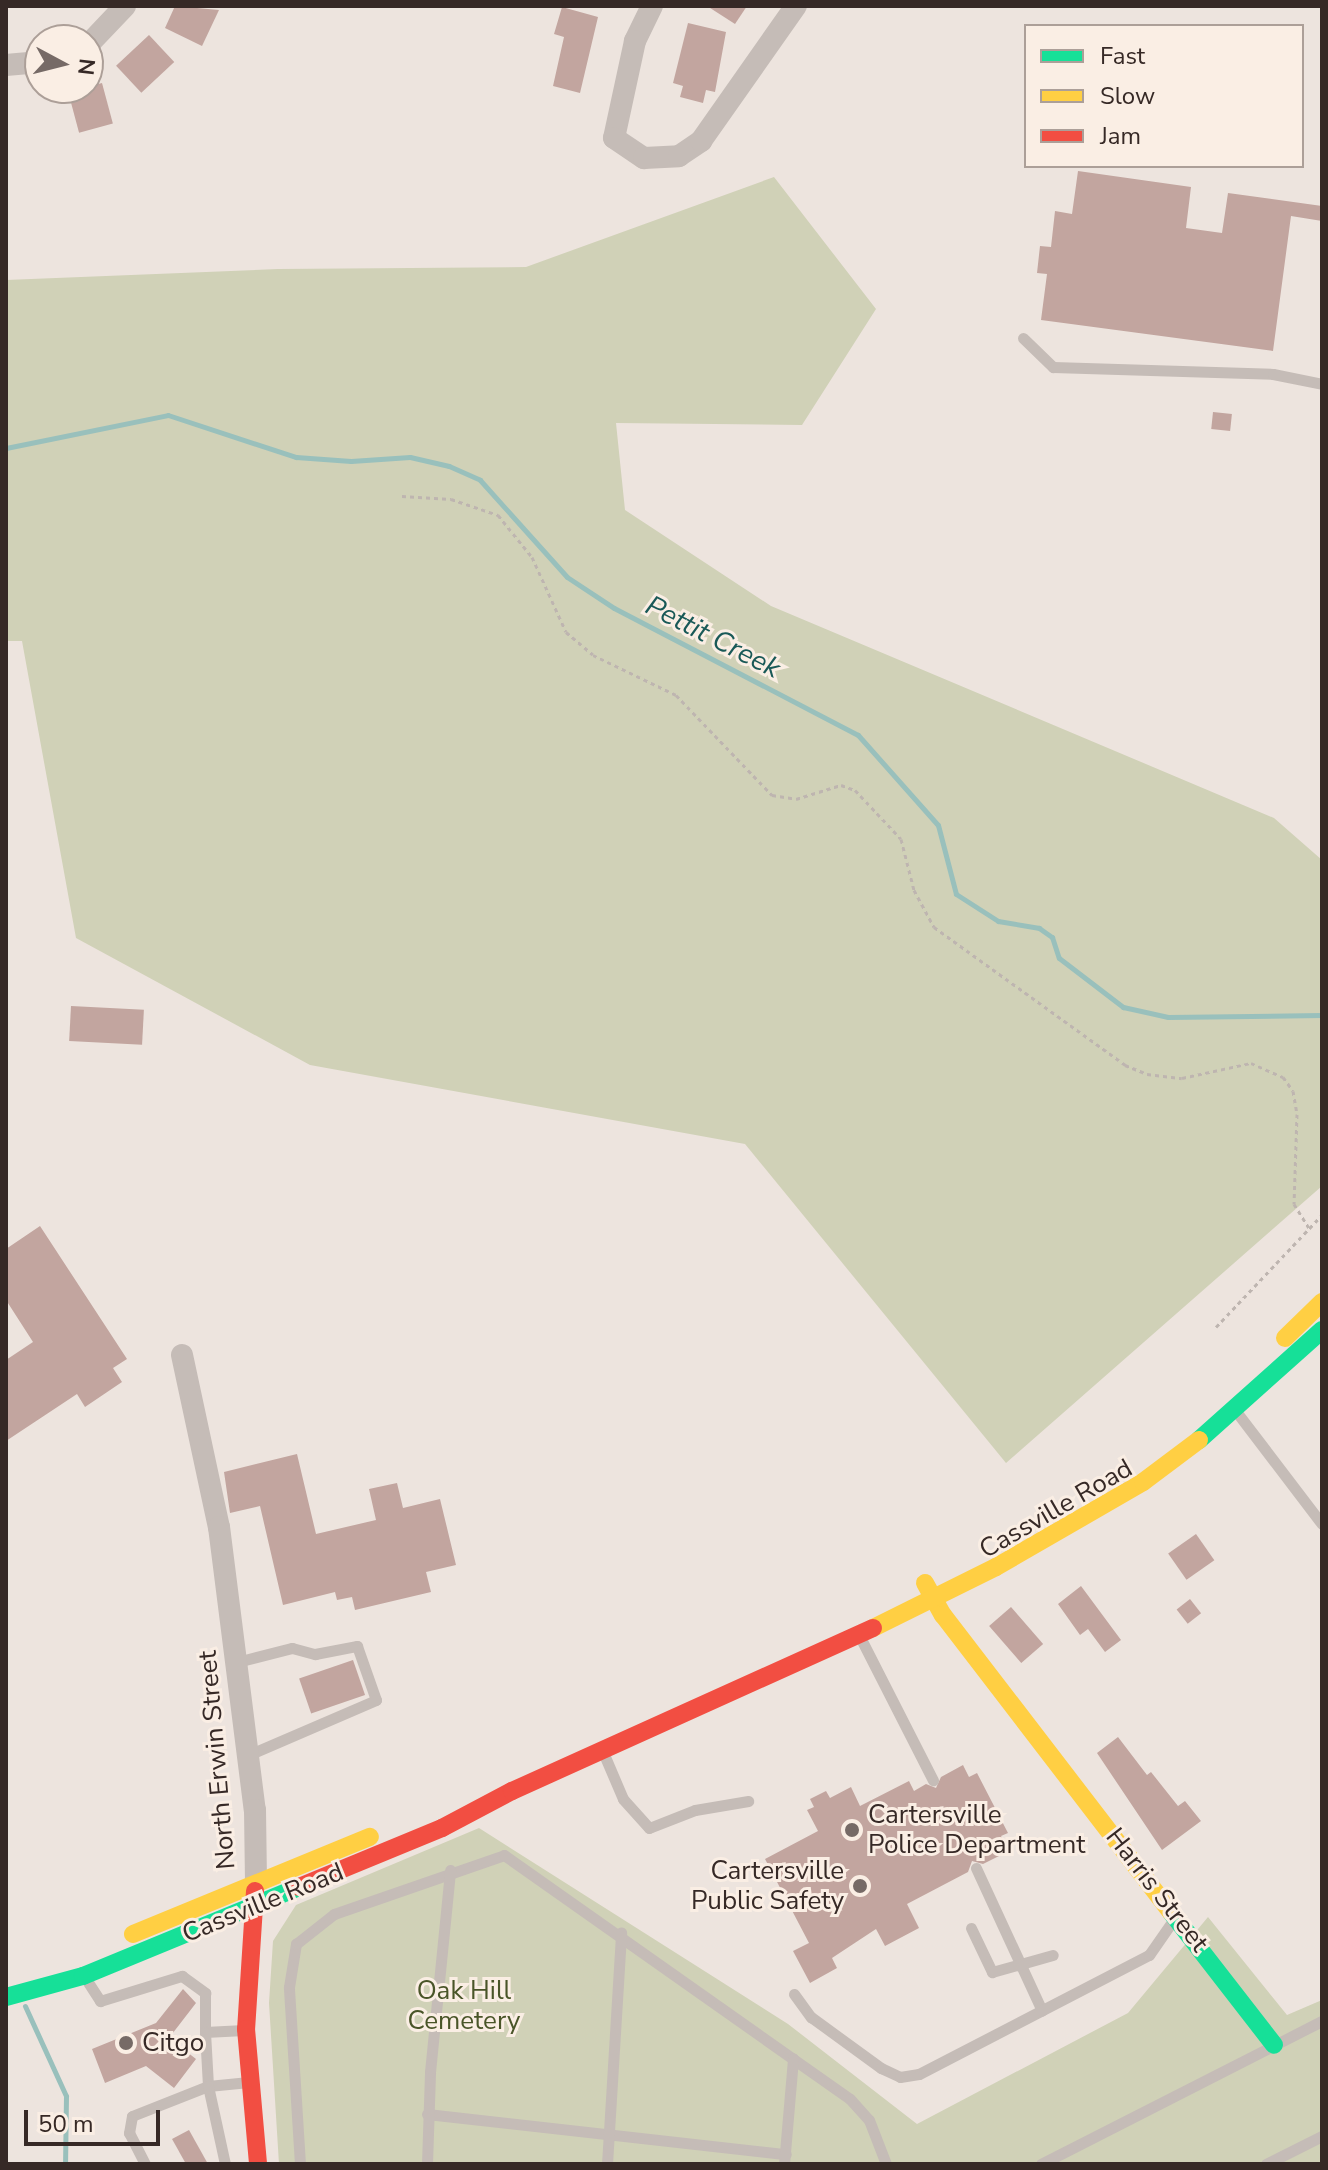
<!DOCTYPE html>
<style>
body{margin:0}
#map{position:relative;width:1328px;height:2170px;overflow:hidden;background:#ede4de;font-family:"Nunito Sans",sans-serif}
div>[style]{position:absolute}
[style*='--x']{left:calc(var(--x)*1px);top:calc(var(--y)*1px);width:calc(var(--w)*1px);rotate:calc(var(--a)*1deg)}
.green>*{inset:0;background:#d0d1b7}
.stream>*{height:5px;margin:-2.5px;padding:0 2.5px;transform-origin:2.5px;border-radius:2.5px;background:#99c0bc}
.building>*{inset:0;background:#c2a59f;transform-origin:0 0}
.path>*{height:3px;margin-top:-1.5px;transform-origin:0;background:repeating-linear-gradient(90deg,#beb5b0 0 4px,transparent 0 8px)}
.lane>*{height:11px;margin:-5.5px;padding:0 5.5px;transform-origin:5.5px;border-radius:5.5px;background:#c5bcb7}
.street>*{height:22px;margin:-11px;padding:0 11px;transform-origin:11px;border-radius:11px;background:#c5bcb7}
.fast>*{height:18px;margin:-9px;padding:0 9px;transform-origin:9px;border-radius:9px;background:#16e098}
.slow>*{height:18px;margin:-9px;padding:0 9px;transform-origin:9px;border-radius:9px;background:#ffcf43}
.jam>*{height:18px;margin:-9px;padding:0 9px;transform-origin:9px;border-radius:9px;background:#f24e42}
.dots>*{width:22px;height:22px;translate:-50% -50%;box-sizing:border-box;border:4px solid #faeee4;border-radius:50%}
span{translate:-50% -50%;white-space:nowrap;text-align:center;line-height:1.15;-webkit-text-stroke:6px #faeee4;paint-order:stroke}
.street-label{font-size:26px;color:#362926}
.poi-label{font-size:26px;color:#362926}
.left{translate:0 -50%;text-align:left}
.right{translate:-100% -50%;text-align:right}
.park-label{font-size:26px;color:#495528}
.water-label{font-size:28px;color:#195957;font-style:italic}
.frame{position:absolute;inset:0;border:8px solid #362926;pointer-events:none}
.legend{position:absolute;left:1024px;top:24px;width:280px;height:144px;box-sizing:border-box;background:#faeee4;border:2px solid #ac9f98;margin:0;padding:10px 14px;list-style:none;font-size:24px;color:#362926}
.legend li{display:flex;align-items:center;gap:16px;height:40px}
.legend b{width:40px;border:2px solid #ac9f98}
.north{position:absolute;left:24px;top:24px;width:80px;height:80px;box-sizing:border-box;background:#faeee4;border:2px solid #ac9f98;border-radius:50%;rotate:97deg;font-size:22px;font-weight:700;line-height:32px;text-align:center;color:#362926}
.north::after{content:'';display:block;margin:auto;width:28px;height:36px;background:#766a66;clip-path:polygon(50% 0,100% 100%,50% 72%,0 100%)}
.scale{position:absolute;left:24px;top:2110px;width:136px;height:36px;box-sizing:border-box;border:4px solid #362926;border-top:0;padding-left:10px;font-size:24px;line-height:28px;white-space:nowrap;color:#362926;-webkit-text-stroke:6px #faeee4;paint-order:stroke}
</style>
<div id="map">
<div class="green">
<i style="clip-path:polygon(774px 177px,876px 309px,802px 425px,616px 423px,625px 510px,771px 606px,1274px 818px,1322px 860px,1322px 1186px,1006px 1463px,745px 1144px,310px 1065px,76px 938px,22px 641px,6px 641px,6px 280px,278px 269px,526px 267px)"></i>
<i style="clip-path:polygon(479px 1828px,788px 2024px,917px 2124px,1128px 2013px,1208px 1917px,1287px 2015px,1322px 2000px,1322px 2164px,279px 2164px,269px 2003px,273px 1941px,296px 1905px)"></i>
</div>
<div class="stream">
<i style="--x:6;--y:448;--w:165;--a:-11.5"></i>
<i style="--x:168;--y:415;--w:135;--a:18.2"></i>
<i style="--x:296;--y:457;--w:55;--a:4.2"></i>
<i style="--x:351;--y:461;--w:59;--a:-3.9"></i>
<i style="--x:410;--y:457;--w:40;--a:13"></i>
<i style="--x:449;--y:466;--w:34;--a:24"></i>
<i style="--x:480;--y:480;--w:130;--a:48.1"></i>
<i style="--x:567;--y:577;--w:56;--a:33.4"></i>
<i style="--x:614;--y:608;--w:275;--a:27.5"></i>
<i style="--x:858;--y:735;--w:120;--a:48.4"></i>
<i style="--x:938;--y:825;--w:71;--a:75.4"></i>
<i style="--x:956;--y:894;--w:50;--a:32.7"></i>
<i style="--x:998;--y:921;--w:42;--a:9.7"></i>
<i style="--x:1039;--y:928;--w:16;--a:35"></i>
<i style="--x:1052;--y:937;--w:22;--a:72"></i>
<i style="--x:1059;--y:958;--w:81;--a:37.4"></i>
<i style="--x:1123;--y:1007;--w:46;--a:12.5"></i>
<i style="--x:1168;--y:1017;--w:154;--a:-0.7"></i>
<i style="--x:25;--y:2006;--w:99;--a:65.5"></i>
<i style="--x:66;--y:2096;--w:68;--a:90.8"></i>
</div>
<div class="building">
<i style="clip-path:polygon(175px 6px,219px 10px,202px 46px,165px 28px)"></i>
<i style="clip-path:polygon(707px 6px,747px 6px,735px 24px)"></i>
<i style="clip-path:polygon(562px 7px,598px 17px,580px 93px,553px 86px,564px 37px,554px 34px)"></i>
<i style="clip-path:polygon(688px 23px,726px 32px,715px 92px,706px 90px,703px 103px,680px 97px,683px 86px,673px 83px)"></i>
<i style="left:149px;top:35px;width:37px;height:45px;rotate:47deg"></i>
<i style="left:102px;top:83px;width:42px;height:35px;rotate:75deg"></i>
<i style="clip-path:polygon(1078px 171px,1191px 187px,1186px 228px,1222px 233px,1228px 193px,1322px 206px,1322px 221px,1291px 216px,1273px 351px,1041px 320px,1047px 274px,1037px 273px,1040px 246px,1051px 247px,1055px 211px,1072px 214px)"></i>
<i style="left:1213px;top:412px;width:19px;height:17px;rotate:6deg"></i>
<i style="left:71px;top:1006px;width:73px;height:35px;rotate:3deg"></i>
<i style="clip-path:polygon(40px 1226px,127px 1359px,113px 1368px,122px 1382px,85px 1407px,77px 1394px,6px 1441px,6px 1360px,33px 1342px,6px 1300px,6px 1249px)"></i>
<i style="clip-path:polygon(297px 1454px,316px 1534px,376px 1520px,369px 1489px,397px 1483px,403px 1508px,440px 1499px,456px 1565px,426px 1572px,431px 1592px,355px 1610px,352px 1597px,337px 1600px,335px 1592px,283px 1605px,260px 1506px,230px 1513px,224px 1472px)"></i>
<i style="left:1196px;top:1534px;width:32px;height:34px;rotate:55deg"></i>
<i style="clip-path:polygon(1081px 1586px,1121px 1640px,1105px 1652px,1088px 1629px,1080px 1635px,1058px 1604px)"></i>
<i style="left:1190px;top:1599px;width:18px;height:17px;rotate:52deg"></i>
<i style="left:1011px;top:1607px;width:49px;height:29px;rotate:49deg"></i>
<i style="left:353px;top:1660px;width:37px;height:57px;rotate:71deg"></i>
<i style="clip-path:polygon(1118px 1737px,1147px 1775px,1151px 1772px,1178px 1806px,1185px 1801px,1201px 1821px,1162px 1850px,1097px 1753px)"></i>
<i style="clip-path:polygon(963px 1765px,969px 1777px,977px 1773px,1008px 1833px,1001px 1836px,1009px 1851px,983px 1864px,972px 1861px,968px 1872px,907px 1904px,919px 1928px,885px 1946px,876px 1929px,832px 1958px,837px 1968px,810px 1983px,793px 1951px,809px 1943px,765px 1859px,818px 1831px,807px 1810px,814px 1807px,810px 1799px,826px 1791px,830px 1798px,851px 1787px,860px 1806px,909px 1781px,914px 1791px,926px 1784px,936px 1788px,941px 1777px)"></i>
<i style="clip-path:polygon(183px 1989px,196px 2003px,169px 2038px,196px 2059px,174px 2088px,146px 2066px,105px 2083px,92px 2049px,156px 2023px)"></i>
<i style="clip-path:polygon(189px 2130px,208px 2164px,186px 2164px,172px 2139px)"></i>
</div>
<div class="path">
<i style="--x:402;--y:496;--w:49;--a:3.5"></i>
<i style="--x:451;--y:499;--w:50;--a:18.8"></i>
<i style="--x:498;--y:515;--w:54;--a:51"></i>
<i style="--x:532;--y:557;--w:82;--a:65.6"></i>
<i style="--x:566;--y:632;--w:35;--a:40"></i>
<i style="--x:593;--y:655;--w:92;--a:25.7"></i>
<i style="--x:676;--y:695;--w:139;--a:46.2"></i>
<i style="--x:772;--y:795;--w:24;--a:9"></i>
<i style="--x:796;--y:799;--w:47;--a:-17.3"></i>
<i style="--x:841;--y:785;--w:15;--a:20"></i>
<i style="--x:855;--y:790;--w:67;--a:46.8"></i>
<i style="--x:901;--y:839;--w:53;--a:75.7"></i>
<i style="--x:914;--y:890;--w:42;--a:61.6"></i>
<i style="--x:934;--y:927;--w:236;--a:35.8"></i>
<i style="--x:1125;--y:1065;--w:24;--a:22"></i>
<i style="--x:1147;--y:1074;--w:35;--a:7"></i>
<i style="--x:1182;--y:1078;--w:71;--a:-12.3"></i>
<i style="--x:1251;--y:1063;--w:35;--a:24"></i>
<i style="--x:1283;--y:1077;--w:17;--a:54"></i>
<i style="--x:1293;--y:1091;--w:23;--a:80"></i>
<i style="--x:1297;--y:1114;--w:90;--a:91.9"></i>
<i style="--x:1294;--y:1204;--w:28;--a:58"></i>
<i style="--x:1216;--y:1327;--w:154;--a:-46.6"></i>
</div>
<div class="lane">
<i style="--x:1023;--y:338;--w:42;--a:44"></i>
<i style="--x:1053;--y:367;--w:220;--a:1.8"></i>
<i style="--x:1273;--y:374;--w:50;--a:11.5"></i>
<i style="--x:1235;--y:1410;--w:143;--a:52.7"></i>
<i style="--x:859;--y:1635;--w:163;--a:63"></i>
<i style="--x:237;--y:1662;--w:57;--a:-14.3"></i>
<i style="--x:292;--y:1648;--w:24;--a:15"></i>
<i style="--x:315;--y:1654;--w:43;--a:-10.8"></i>
<i style="--x:357;--y:1646;--w:57;--a:70.6"></i>
<i style="--x:376;--y:1700;--w:139;--a:156.7"></i>
<i style="--x:603;--y:1752;--w:51;--a:66.9"></i>
<i style="--x:623;--y:1799;--w:39;--a:48"></i>
<i style="--x:649;--y:1828;--w:49;--a:-21.4"></i>
<i style="--x:695;--y:1810;--w:54;--a:-9.6"></i>
<i style="--x:976;--y:1868;--w:157;--a:65.2"></i>
<i style="--x:971;--y:1928;--w:49;--a:64.5"></i>
<i style="--x:992;--y:1972;--w:63;--a:-15.6"></i>
<i style="--x:84;--y:1976;--w:30;--a:57"></i>
<i style="--x:100;--y:2001;--w:86;--a:-17"></i>
<i style="--x:182;--y:1976;--w:29;--a:36"></i>
<i style="--x:205;--y:1993;--w:39;--a:90"></i>
<i style="--x:205;--y:2032;--w:39;--a:-3"></i>
<i style="--x:794;--y:1994;--w:29;--a:54"></i>
<i style="--x:811;--y:2017;--w:87;--a:36.1"></i>
<i style="--x:881;--y:2068;--w:21;--a:25"></i>
<i style="--x:900;--y:2077;--w:19;--a:-9"></i>
<i style="--x:919;--y:2074;--w:259;--a:-27.4"></i>
<i style="--x:1149;--y:1955;--w:44;--a:-55.2"></i>
<i style="--x:205;--y:2032;--w:54;--a:86.8"></i>
<i style="--x:208;--y:2086;--w:41;--a:-5.6"></i>
<i style="--x:427;--y:2114;--w:361;--a:6.4"></i>
<i style="--x:145;--y:2164;--w:35;--a:-117"></i>
<i style="--x:129;--y:2133;--w:17;--a:-80"></i>
<i style="--x:132;--y:2116;--w:82;--a:-21.5"></i>
<i style="--x:208;--y:2086;--w:80;--a:77.7"></i>
<i style="--x:300;--y:2164;--w:177;--a:-93.6"></i>
<i style="--x:289;--y:1987;--w:44;--a:-80.8"></i>
<i style="--x:296;--y:1944;--w:48;--a:-38.3"></i>
<i style="--x:334;--y:1914;--w:180;--a:-19.1"></i>
<i style="--x:504;--y:1855;--w:423;--a:35.2"></i>
<i style="--x:850;--y:2099;--w:28;--a:48"></i>
<i style="--x:869;--y:2120;--w:47;--a:68.9"></i>
<i style="--x:427;--y:2164;--w:92;--a:-88.1"></i>
<i style="--x:430;--y:2072;--w:203;--a:-84.3"></i>
<i style="--x:607;--y:2164;--w:232;--a:-86.5"></i>
<i style="--x:784;--y:2164;--w:106;--a:-85.1"></i>
<i style="--x:1041;--y:2164;--w:315;--a:-27"></i>
<i style="--x:1266;--y:2164;--w:63;--a:-26.6"></i>
</div>
<div class="street">
<i style="--x:652;--y:6;--w:39;--a:116"></i>
<i style="--x:635;--y:41;--w:99;--a:102.2"></i>
<i style="--x:614;--y:138;--w:36;--a:34"></i>
<i style="--x:644;--y:158;--w:35;--a:-3"></i>
<i style="--x:679;--y:156;--w:27;--a:-34"></i>
<i style="--x:701;--y:141;--w:165;--a:-54.9"></i>
<i style="--x:88;--y:45;--w:54;--a:-46.5"></i>
<i style="--x:6;--y:65;--w:34;--a:-5"></i>
<i style="--x:182;--y:1355;--w:176;--a:77.9"></i>
<i style="--x:219;--y:1527;--w:285;--a:82.8"></i>
<i style="--x:255;--y:1810;--w:73;--a:89.2"></i>
</div>
<div class="fast">
<i style="--x:1199;--y:1440;--w:165;--a:-41.8"></i>
<i style="--x:1171;--y:1912;--w:168;--a:52.2"></i>
<i style="--x:6;--y:1997;--w:80;--a:-15.3"></i>
<i style="--x:83;--y:1976;--w:234;--a:-22.4"></i>
</div>
<div class="slow">
<i style="--x:1285;--y:1338;--w:52;--a:-44.2"></i>
<i style="--x:925;--y:1583;--w:37;--a:61"></i>
<i style="--x:943;--y:1615;--w:374;--a:52.5"></i>
<i style="--x:873;--y:1628;--w:137;--a:-26.4"></i>
<i style="--x:996;--y:1567;--w:170;--a:-30"></i>
<i style="--x:1143;--y:1482;--w:70;--a:-36.9"></i>
<i style="--x:133;--y:1934;--w:256;--a:-22.3"></i>
</div>
<div class="jam">
<i style="--x:299;--y:1887;--w:155;--a:-22.4"></i>
<i style="--x:442;--y:1828;--w:79;--a:-27.9"></i>
<i style="--x:512;--y:1791;--w:396;--a:-24.3"></i>
<i style="--x:255;--y:1891;--w:138;--a:93.7"></i>
<i style="--x:246;--y:2029;--w:136;--a:84.9"></i>
</div>
<div class="dots">
<i style="left:852px;top:1830px;background:#766a66"></i>
<i style="left:860px;top:1886px;background:#766a66"></i>
<i style="left:126px;top:2043px;background:#766a66"></i>
</div>
<div class="street-label">
<span style="left:1056px;top:1509px;rotate:-30deg">Cassville Road</span>
<span style="left:217px;top:1760px;rotate:-95deg">North Erwin Street</span>
<span style="left:1157px;top:1890px;rotate:52deg">Harris Street</span>
<span style="left:263px;top:1903px;rotate:-22deg">Cassville Road</span>
</div>
<div class="poi-label">
<span class="left" style="left:868px;top:1830px">Cartersville<br>Police Department</span>
<span class="right" style="left:844px;top:1886px">Cartersville<br>Public Safety</span>
<span class="left" style="left:142px;top:2043px">Citgo</span>
</div>
<div class="park-label">
<span style="left:464px;top:2006px">Oak Hill<br>Cemetery</span>
</div>
<div class="water-label">
<span style="left:713px;top:637px;rotate:27deg">Pettit Creek</span>
</div>
<div class="frame"></div>
<ul class="legend">
<li><b style="height:10px;background:#16e098"></b>Fast</li>
<li><b style="height:10px;background:#ffcf43"></b>Slow</li>
<li><b style="height:10px;background:#f24e42"></b>Jam</li>
</ul>
<div class="north">N</div>
<div class="scale">50 m</div>
</div>
